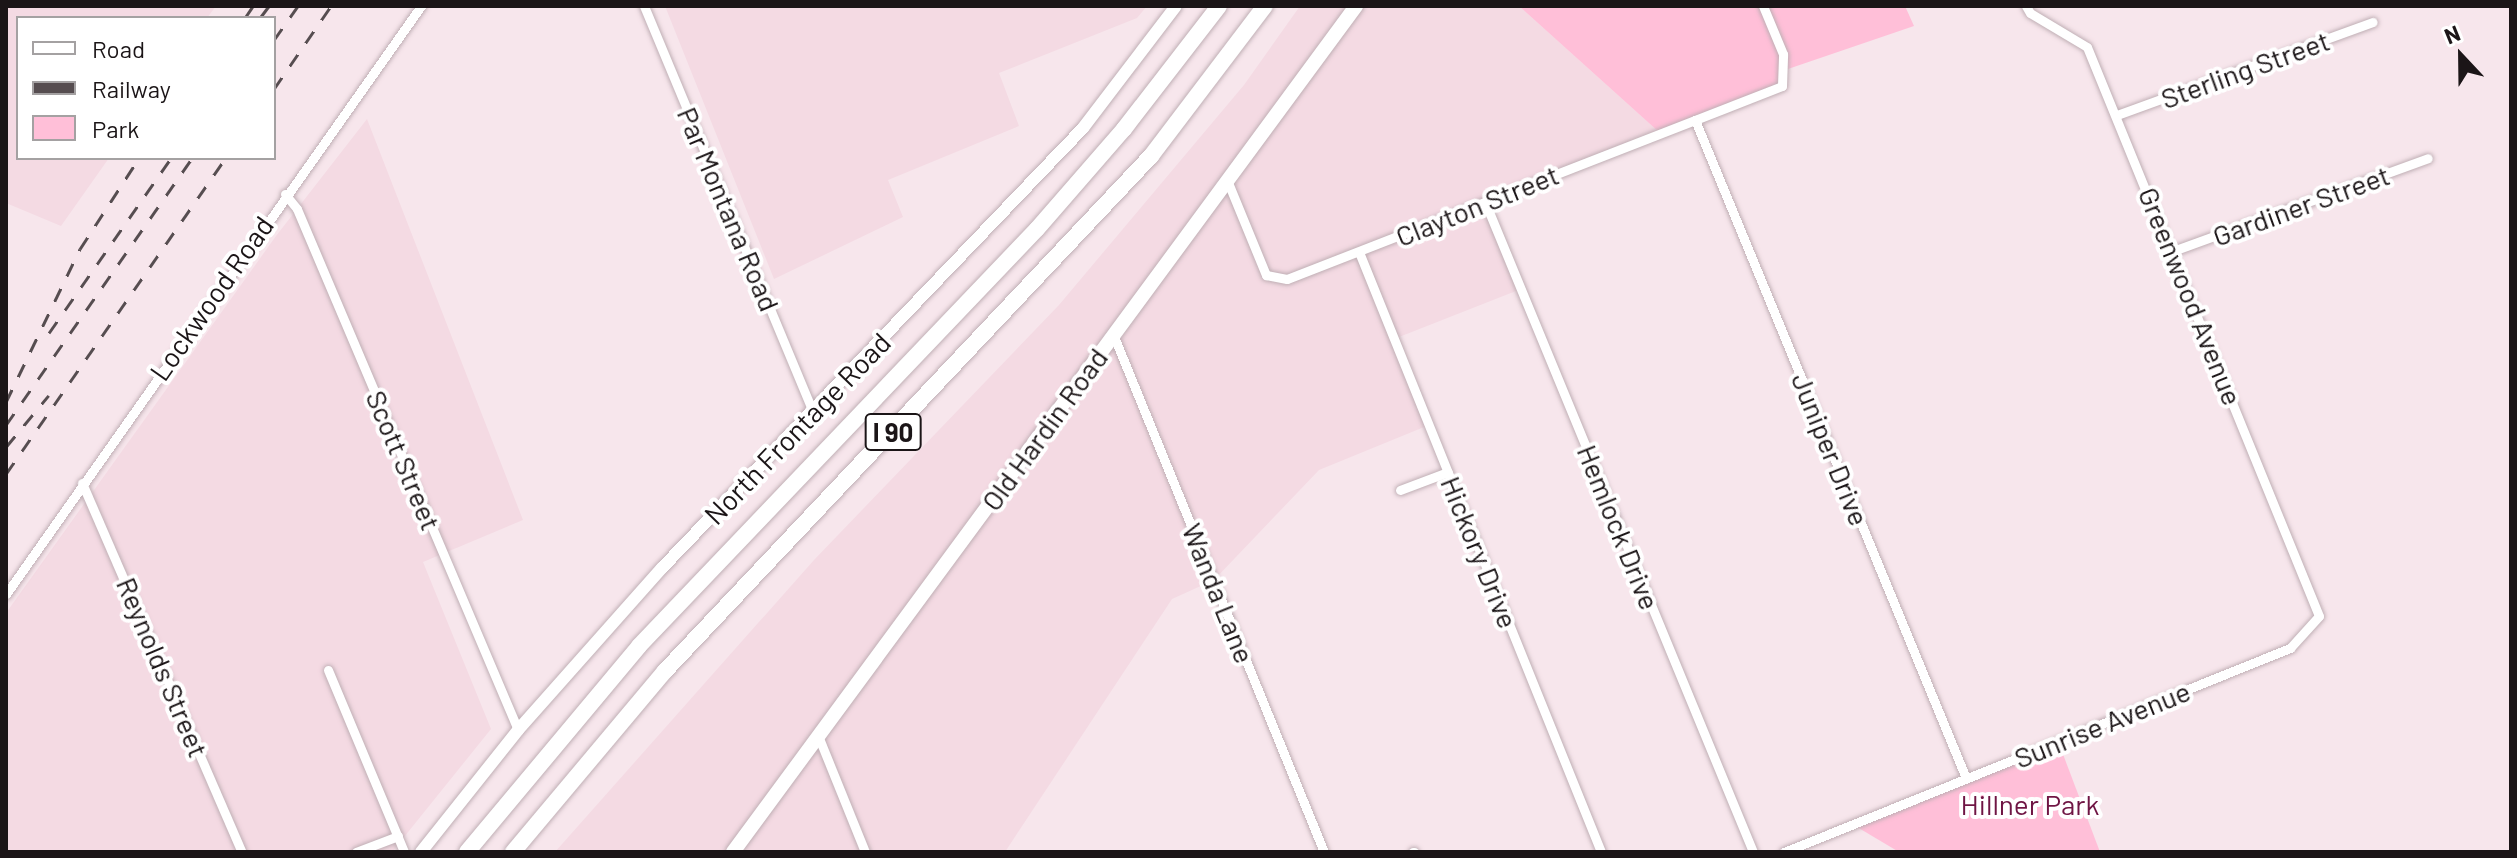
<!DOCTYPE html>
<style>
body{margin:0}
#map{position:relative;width:2517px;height:858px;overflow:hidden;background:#f7e6ec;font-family:Barlow,sans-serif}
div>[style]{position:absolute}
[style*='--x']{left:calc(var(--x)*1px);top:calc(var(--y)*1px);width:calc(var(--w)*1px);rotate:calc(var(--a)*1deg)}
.built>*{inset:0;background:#f4dae3}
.green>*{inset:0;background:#ffbfd8}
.roads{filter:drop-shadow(0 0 2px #c0afb5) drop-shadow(0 0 2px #c0afb5)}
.minor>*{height:9px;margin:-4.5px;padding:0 4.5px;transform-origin:4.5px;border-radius:4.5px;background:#fff}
.tertiary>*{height:12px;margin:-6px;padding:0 6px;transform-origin:6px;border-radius:6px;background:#fff}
.secondary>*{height:14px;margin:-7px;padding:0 7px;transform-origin:7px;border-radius:7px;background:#fff}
.motorway>*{height:16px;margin:-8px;padding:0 8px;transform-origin:8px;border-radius:8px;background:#fff}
.rail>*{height:3px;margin-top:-1.5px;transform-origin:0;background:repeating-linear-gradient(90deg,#564d50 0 14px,transparent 0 28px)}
span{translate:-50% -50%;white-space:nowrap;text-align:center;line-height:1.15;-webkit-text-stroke:8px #fff;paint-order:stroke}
.shield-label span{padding:2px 6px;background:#fff;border:2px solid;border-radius:6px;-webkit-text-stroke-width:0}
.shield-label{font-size:26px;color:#1b1517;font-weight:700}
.street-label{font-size:28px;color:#1b1517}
.park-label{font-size:28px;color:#6f1544}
.frame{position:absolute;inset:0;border:8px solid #1b1517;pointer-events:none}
.legend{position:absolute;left:16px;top:16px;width:260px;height:144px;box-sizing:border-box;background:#fff;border:2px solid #a4a1a2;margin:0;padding:10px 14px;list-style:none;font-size:24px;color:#1b1517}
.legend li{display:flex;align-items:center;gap:16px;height:40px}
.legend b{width:40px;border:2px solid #a4a1a2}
.north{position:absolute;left:2421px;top:16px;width:80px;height:80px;-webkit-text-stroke:6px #fff;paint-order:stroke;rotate:338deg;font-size:22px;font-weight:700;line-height:32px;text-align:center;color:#1b1517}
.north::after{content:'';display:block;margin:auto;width:28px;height:36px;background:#1b1517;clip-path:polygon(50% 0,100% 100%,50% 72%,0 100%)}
</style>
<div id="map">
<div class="built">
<i style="clip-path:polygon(6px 6px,216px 6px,207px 18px,18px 18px,18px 158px,109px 158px,61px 226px,6px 203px)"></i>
<i style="clip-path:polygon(665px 6px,1147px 6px,1137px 18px,999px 73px,1019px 126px,888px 180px,903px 217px,774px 279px)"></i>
<i style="clip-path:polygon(1300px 6px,1519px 6px,1660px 133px,1485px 202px,1521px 289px,1394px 339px,1429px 425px,1319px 470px,1214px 580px,1172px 599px,1005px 852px,555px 852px,814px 560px,1059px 305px,1244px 85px)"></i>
<i style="clip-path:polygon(367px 119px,523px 520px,423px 562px,491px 729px,392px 852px,6px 852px,6px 613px,276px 236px)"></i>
</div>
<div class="green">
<i style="clip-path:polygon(1519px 6px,1905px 6px,1914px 26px,1785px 70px,1782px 86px,1660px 133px)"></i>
<i style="clip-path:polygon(2058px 741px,2100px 852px,1899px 852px,1852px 824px)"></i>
</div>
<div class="roads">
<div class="minor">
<i style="--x:644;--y:6;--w:440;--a:67.4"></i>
<i style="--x:2117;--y:115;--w:272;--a:-20"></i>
<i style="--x:1695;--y:120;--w:712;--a:67.62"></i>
<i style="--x:1227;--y:180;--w:103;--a:67.7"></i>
<i style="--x:1266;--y:275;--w:21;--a:11"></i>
<i style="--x:1287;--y:279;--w:531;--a:-21.3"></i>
<i style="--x:1782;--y:86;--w:32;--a:-88"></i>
<i style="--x:1783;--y:54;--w:52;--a:-112.6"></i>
<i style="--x:285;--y:194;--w:19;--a:51"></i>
<i style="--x:297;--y:209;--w:566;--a:67.01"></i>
<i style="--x:1485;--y:202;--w:703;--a:67.59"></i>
<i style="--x:2173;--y:251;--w:271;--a:-20"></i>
<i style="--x:1359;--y:252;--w:647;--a:68.03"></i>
<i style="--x:1113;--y:334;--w:559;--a:67.84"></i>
<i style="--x:82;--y:483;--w:402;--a:66.6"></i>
<i style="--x:1400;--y:490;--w:51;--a:-20.6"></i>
<i style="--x:6;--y:594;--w:720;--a:-54.79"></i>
<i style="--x:328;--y:670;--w:197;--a:67.3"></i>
<i style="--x:819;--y:738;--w:123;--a:68"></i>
<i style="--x:356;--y:852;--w:45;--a:-20.9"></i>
<i style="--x:1413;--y:852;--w:1;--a:0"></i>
<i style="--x:1784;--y:852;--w:546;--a:-21.96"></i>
<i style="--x:2290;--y:648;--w:43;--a:-47.8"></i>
<i style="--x:2319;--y:616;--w:614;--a:-112.18"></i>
<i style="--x:2087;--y:47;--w:66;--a:-149.2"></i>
<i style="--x:2030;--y:13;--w:8;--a:-120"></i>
</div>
<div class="tertiary">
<i style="--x:421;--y:852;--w:156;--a:-51.5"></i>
<i style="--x:518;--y:730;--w:217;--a:-48.4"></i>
<i style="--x:662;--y:568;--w:609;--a:-46.26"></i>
<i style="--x:1083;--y:128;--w:153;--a:-52.7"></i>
</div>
<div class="secondary">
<i style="--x:733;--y:852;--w:1051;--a:-53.63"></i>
</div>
<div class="motorway">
<i style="--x:467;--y:852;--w:268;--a:-50.1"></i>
<i style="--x:639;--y:646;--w:576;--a:-46.34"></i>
<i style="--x:1037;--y:229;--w:133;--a:-49"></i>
<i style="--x:1124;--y:129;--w:155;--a:-52.3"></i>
<i style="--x:513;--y:852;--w:236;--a:-50"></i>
<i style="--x:665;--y:671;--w:708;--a:-46.66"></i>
<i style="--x:1151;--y:156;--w:188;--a:-52.8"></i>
</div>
</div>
<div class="rail">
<i style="--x:245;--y:18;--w:14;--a:-56"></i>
<i style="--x:260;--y:18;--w:15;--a:-53"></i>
<i style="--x:274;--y:40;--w:42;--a:-54.8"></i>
<i style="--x:274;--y:89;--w:101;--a:-55.5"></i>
<i style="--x:49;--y:333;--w:213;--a:-55.1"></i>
<i style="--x:6;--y:402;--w:170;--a:-64.2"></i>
<i style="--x:80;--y:249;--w:108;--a:-57"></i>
<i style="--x:6;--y:425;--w:325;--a:-55.1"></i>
<i style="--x:6;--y:447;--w:67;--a:-50.4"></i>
<i style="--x:6;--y:474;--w:385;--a:-55.2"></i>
</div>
<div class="shield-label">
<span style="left:893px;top:432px">I 90</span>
</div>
<div class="street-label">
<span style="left:2245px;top:69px;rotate:-20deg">Sterling Street</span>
<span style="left:1477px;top:205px;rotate:-22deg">Clayton Street</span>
<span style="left:2301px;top:205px;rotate:-20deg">Gardiner Street</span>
<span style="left:729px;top:209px;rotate:67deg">Par Montana Road</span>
<span style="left:2191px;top:296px;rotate:68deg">Greenwood Avenue</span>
<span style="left:211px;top:298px;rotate:-55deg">Lockwood Road</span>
<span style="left:797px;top:428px;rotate:-46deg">North Frontage Road</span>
<span style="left:1044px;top:429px;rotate:-54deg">Old Hardin Road</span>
<span style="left:1831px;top:449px;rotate:68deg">Juniper Drive</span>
<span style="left:404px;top:460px;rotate:67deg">Scott Street</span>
<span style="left:1619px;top:527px;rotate:68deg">Hemlock Drive</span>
<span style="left:1480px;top:552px;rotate:68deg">Hickory Drive</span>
<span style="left:1219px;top:593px;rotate:68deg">Wanda Lane</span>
<span style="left:163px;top:667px;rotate:67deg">Reynolds Street</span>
<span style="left:2102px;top:724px;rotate:-22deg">Sunrise Avenue</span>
</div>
<div class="park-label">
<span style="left:2030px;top:804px">Hillner Park</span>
</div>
<div class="frame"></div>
<ul class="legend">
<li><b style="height:10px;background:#fff"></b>Road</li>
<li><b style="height:10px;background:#564d50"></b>Railway</li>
<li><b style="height:22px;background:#ffbfd8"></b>Park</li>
</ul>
<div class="north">N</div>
</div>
